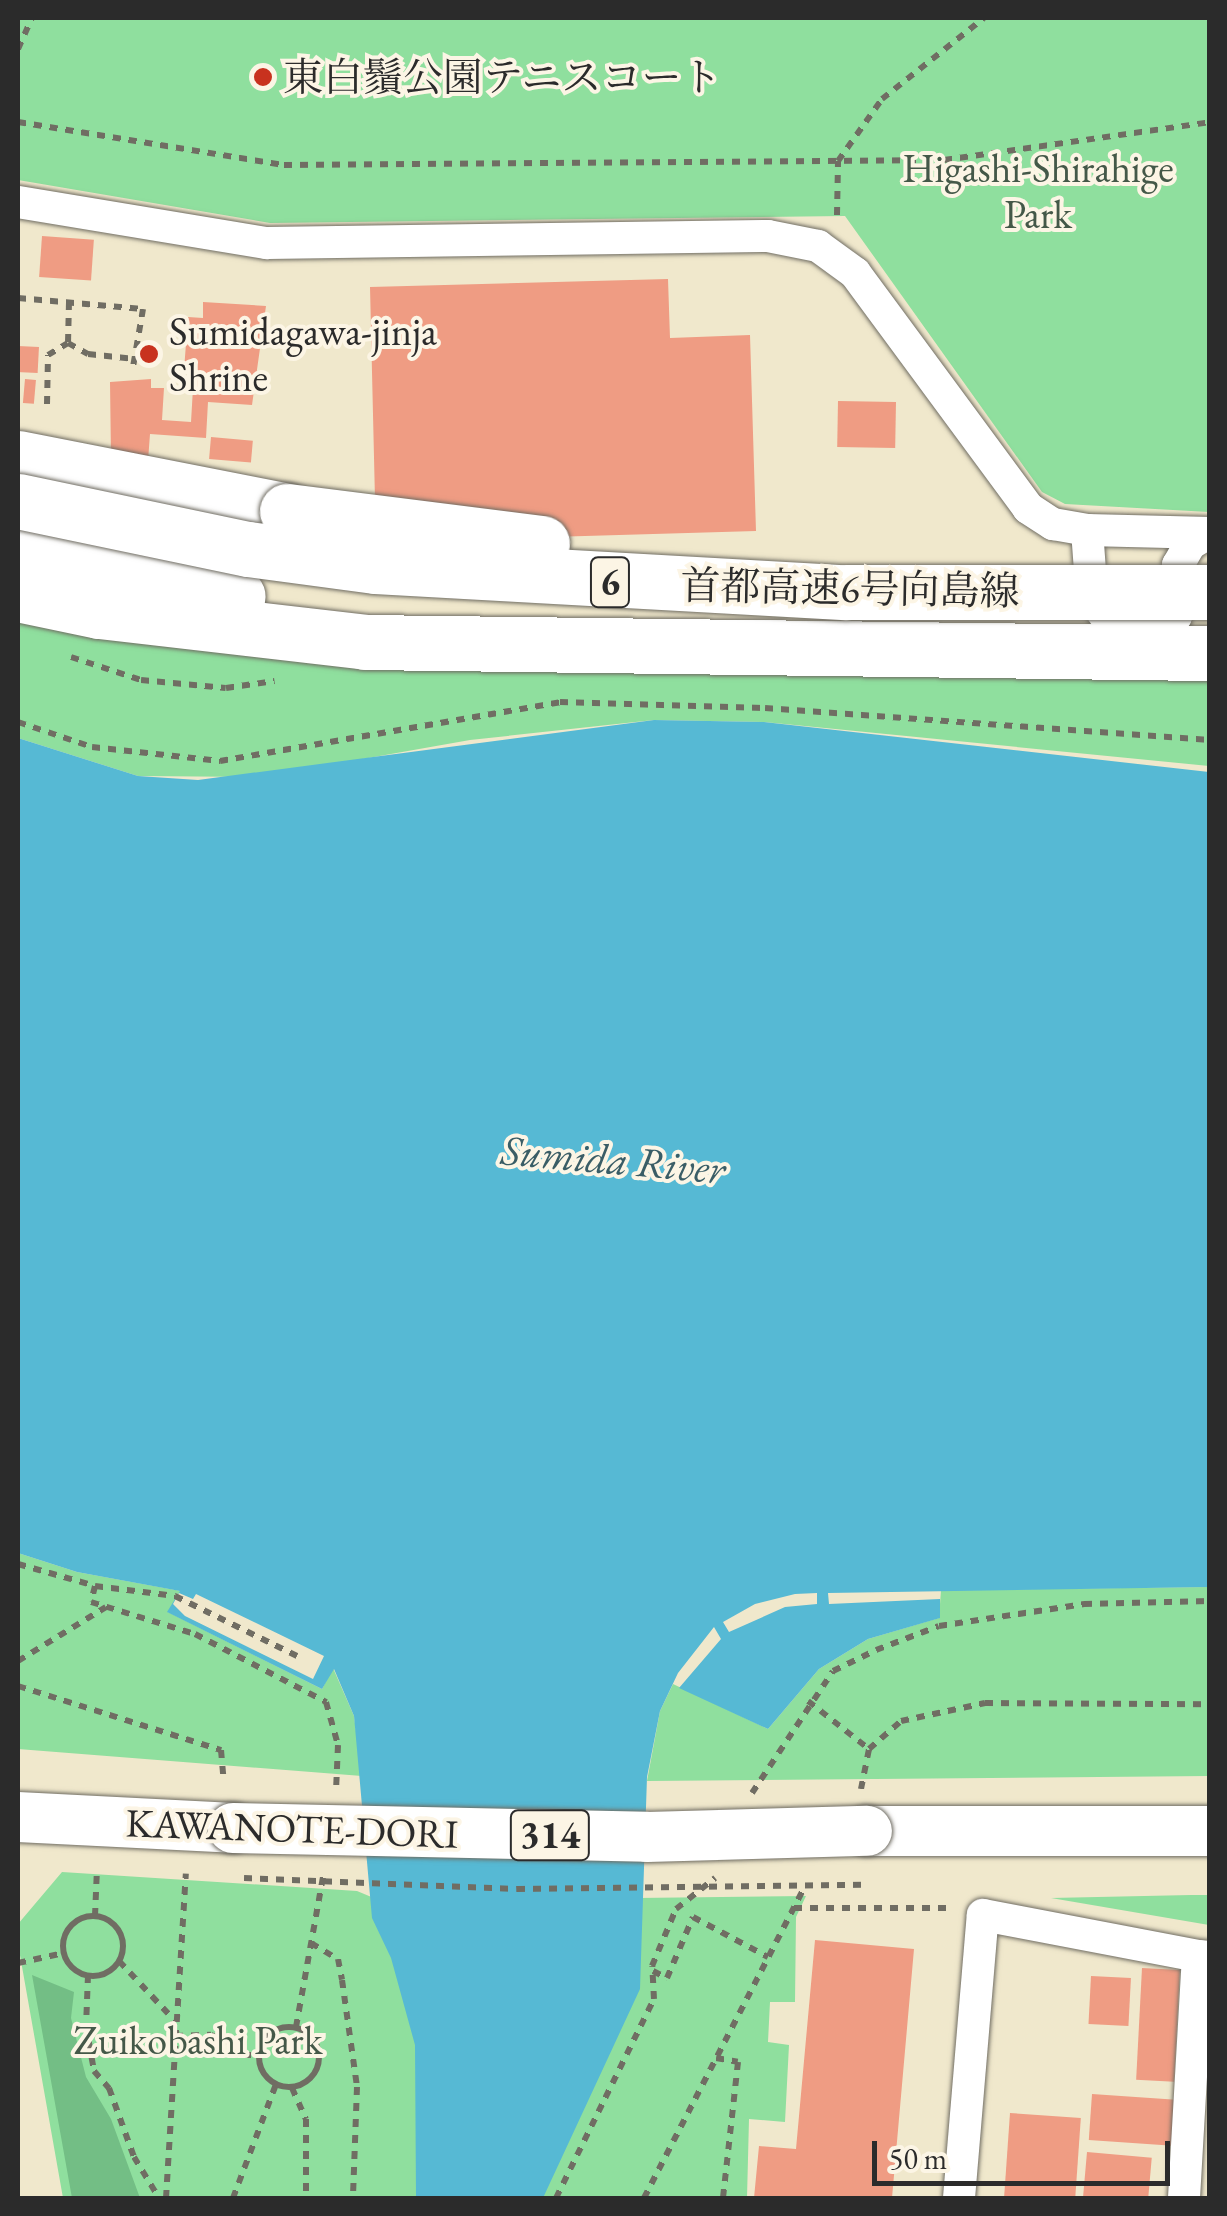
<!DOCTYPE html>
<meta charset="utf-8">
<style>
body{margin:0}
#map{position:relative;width:1227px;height:2216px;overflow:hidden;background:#f0e8cc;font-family:"EB Garamond","Noto Serif JP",serif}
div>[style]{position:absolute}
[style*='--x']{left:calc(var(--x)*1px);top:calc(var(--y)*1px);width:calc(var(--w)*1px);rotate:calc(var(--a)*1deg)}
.green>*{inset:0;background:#8fdf9e}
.forest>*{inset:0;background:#73be85}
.water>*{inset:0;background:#56b9d4}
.pier>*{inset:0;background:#f0e8cc}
.building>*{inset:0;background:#ef9c83;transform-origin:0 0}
.path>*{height:6px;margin-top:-3px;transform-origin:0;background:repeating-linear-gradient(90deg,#706d63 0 8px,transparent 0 16px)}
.path>.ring{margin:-3px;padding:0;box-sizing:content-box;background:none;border:6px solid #706d63;border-radius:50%}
.roads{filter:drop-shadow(0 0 2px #706d63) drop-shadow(0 0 2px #706d63)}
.minor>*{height:32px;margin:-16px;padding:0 16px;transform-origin:16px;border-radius:16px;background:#fff}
.primary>*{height:50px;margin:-25px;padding:0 25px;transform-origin:25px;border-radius:25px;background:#fff}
.motorway>*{height:55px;margin:-27.5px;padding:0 27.5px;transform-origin:27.5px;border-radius:27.5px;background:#fff}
.path-bridge>*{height:6px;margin-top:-3px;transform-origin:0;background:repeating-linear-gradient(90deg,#706d63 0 8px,transparent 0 16px)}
.bridges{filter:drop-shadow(0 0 2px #706d63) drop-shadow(0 0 2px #706d63)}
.primary-bridge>*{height:50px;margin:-25px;padding:0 25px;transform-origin:25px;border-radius:25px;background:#fff}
.motorway-bridge>*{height:55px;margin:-27.5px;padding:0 27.5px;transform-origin:27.5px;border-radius:27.5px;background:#fff}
.dots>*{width:28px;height:28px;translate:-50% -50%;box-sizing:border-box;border:5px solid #fcf5e5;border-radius:50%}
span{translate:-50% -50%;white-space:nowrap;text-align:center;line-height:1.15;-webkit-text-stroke:8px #fcf5e5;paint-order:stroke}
.shield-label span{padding:2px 8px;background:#fcf5e5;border:2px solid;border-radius:8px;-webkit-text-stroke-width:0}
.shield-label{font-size:38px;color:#2b2b2b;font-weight:700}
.poi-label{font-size:40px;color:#2b2b2b}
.left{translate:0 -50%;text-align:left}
.park-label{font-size:40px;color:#445848}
.street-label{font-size:40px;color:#2b2b2b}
.water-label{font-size:42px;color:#3a5d66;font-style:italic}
.frame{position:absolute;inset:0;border:20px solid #2b2b2b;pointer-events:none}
.scale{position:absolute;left:872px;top:2141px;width:298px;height:45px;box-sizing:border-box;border:5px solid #2b2b2b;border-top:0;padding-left:12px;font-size:30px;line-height:35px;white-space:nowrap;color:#2b2b2b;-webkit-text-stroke:8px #fcf5e5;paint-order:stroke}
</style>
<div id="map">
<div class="green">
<i style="clip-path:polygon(18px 18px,1209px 18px,1209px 512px,1065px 504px,1042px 492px,845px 216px,270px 223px,18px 180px)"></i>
<i style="clip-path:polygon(18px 575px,244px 620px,1209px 633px,1209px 766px,764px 722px,654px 720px,470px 740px,261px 777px,138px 776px,18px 738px)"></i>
<i style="clip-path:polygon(18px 1553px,77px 1572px,181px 1591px,168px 1612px,322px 1689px,333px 1668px,354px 1716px,362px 1776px,18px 1749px)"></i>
<i style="clip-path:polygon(1209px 1587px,1209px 1776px,647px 1781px,660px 1711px,673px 1684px,768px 1729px,819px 1669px,868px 1639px,939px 1618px,941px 1590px)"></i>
<i style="clip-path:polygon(62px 1872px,357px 1891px,381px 1901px,806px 1896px,796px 1917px,795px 2002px,770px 2002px,768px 2042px,789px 2045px,785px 2122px,749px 2119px,747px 2198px,63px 2198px,18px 1944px,18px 1924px)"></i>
<i style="clip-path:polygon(1209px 1895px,1209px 1925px,1051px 1898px,1191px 1895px)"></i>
</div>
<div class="forest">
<i style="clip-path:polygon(32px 1975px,74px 1992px,71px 2018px,86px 2077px,111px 2119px,140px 2198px,72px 2198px)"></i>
</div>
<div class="water">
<i style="clip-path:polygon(evenodd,654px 720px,764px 722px,1209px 772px,1209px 1587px,828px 1593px,829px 1604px,940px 1599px,940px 1618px,868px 1639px,819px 1669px,768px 1729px,679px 1688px,721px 1639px,714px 1627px,678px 1673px,660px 1711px,647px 1777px,640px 1989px,543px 2198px,416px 2198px,415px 2045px,391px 1958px,372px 1918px,354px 1716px,334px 1669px,322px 1689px,167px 1612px,180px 1591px,77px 1572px,18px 1553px,18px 738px,138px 776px,198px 780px,654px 720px,795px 1594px,817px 1593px,817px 1604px,785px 1607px,729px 1632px,723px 1622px,755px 1604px,795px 1594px)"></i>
</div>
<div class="pier">
<i style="clip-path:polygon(179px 1593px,193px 1599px,196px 1594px,324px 1656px,313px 1679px,185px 1616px,173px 1604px)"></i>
</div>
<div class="building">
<i style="left:42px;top:236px;width:52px;height:41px;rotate:4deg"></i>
<i style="clip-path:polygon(668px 279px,670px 338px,750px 335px,756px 531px,376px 542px,370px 287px)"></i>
<i style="clip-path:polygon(203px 302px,266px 306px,252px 405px,208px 402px,206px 438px,150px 434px,148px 461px,111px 458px,110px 382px,151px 379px,151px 388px,164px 388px,162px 420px,191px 422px,194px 371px,184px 370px,188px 317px,203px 318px)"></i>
<i style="left:18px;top:346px;width:21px;height:26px;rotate:3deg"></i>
<i style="left:25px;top:379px;width:11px;height:24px;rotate:5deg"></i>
<i style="left:838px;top:401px;width:58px;height:46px;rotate:1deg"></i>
<i style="left:211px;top:437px;width:42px;height:22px;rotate:5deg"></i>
<i style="clip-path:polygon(815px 1940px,914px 1949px,892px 2198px,754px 2198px,759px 2146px,796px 2149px)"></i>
<i style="left:1142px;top:1968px;width:38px;height:112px;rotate:3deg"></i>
<i style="left:1091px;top:1976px;width:40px;height:48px;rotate:3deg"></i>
<i style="left:1092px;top:2094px;width:84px;height:46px;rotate:4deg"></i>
<i style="left:1010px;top:2113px;width:71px;height:85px;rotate:4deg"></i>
<i style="left:1087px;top:2152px;width:65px;height:46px;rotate:5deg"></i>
</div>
<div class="path">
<i style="--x:18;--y:49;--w:34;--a:-66"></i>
<i style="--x:18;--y:122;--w:269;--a:9.2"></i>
<i style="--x:284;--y:165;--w:660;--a:-0.43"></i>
<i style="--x:944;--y:160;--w:269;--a:-8.1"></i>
<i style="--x:837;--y:215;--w:54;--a:-88.9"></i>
<i style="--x:838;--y:161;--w:76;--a:-54.6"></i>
<i style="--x:882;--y:99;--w:130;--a:-38.5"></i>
<i style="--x:18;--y:298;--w:125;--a:5"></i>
<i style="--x:143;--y:309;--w:59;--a:99.8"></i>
<i style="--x:69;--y:302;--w:41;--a:91.4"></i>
<i style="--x:68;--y:343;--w:23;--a:29"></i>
<i style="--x:88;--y:354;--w:47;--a:6.1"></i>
<i style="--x:47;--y:404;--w:49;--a:-88.8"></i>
<i style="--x:48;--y:355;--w:23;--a:-31"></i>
<i style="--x:71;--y:657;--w:74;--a:18.2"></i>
<i style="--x:141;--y:680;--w:85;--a:5.4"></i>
<i style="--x:226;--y:688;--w:49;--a:-8.3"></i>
<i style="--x:18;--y:722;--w:78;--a:18.7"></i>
<i style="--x:92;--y:747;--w:129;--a:6.2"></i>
<i style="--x:220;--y:761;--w:345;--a:-9.8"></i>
<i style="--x:560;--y:702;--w:205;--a:1.7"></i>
<i style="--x:765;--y:708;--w:446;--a:4.1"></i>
<i style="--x:18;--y:1564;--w:80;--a:15.9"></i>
<i style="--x:95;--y:1586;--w:16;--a:104"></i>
<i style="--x:91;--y:1602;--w:109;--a:17.1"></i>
<i style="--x:195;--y:1634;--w:148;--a:27.4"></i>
<i style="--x:326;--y:1702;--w:45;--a:74.4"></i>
<i style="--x:338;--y:1745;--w:45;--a:92.5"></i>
<i style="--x:95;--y:1586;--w:81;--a:7.1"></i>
<i style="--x:175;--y:1596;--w:136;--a:26.2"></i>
<i style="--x:18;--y:1661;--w:103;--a:-31.5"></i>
<i style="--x:18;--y:1686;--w:213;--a:17.5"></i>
<i style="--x:221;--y:1750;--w:25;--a:85"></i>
<i style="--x:808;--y:1701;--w:78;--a:38.2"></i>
<i style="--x:861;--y:1789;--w:41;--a:-78.7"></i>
<i style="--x:869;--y:1749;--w:43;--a:-41.2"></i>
<i style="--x:901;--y:1721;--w:86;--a:-12.1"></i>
<i style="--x:985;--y:1703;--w:225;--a:0.3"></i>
<i style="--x:752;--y:1793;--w:146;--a:-56.4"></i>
<i style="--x:833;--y:1671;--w:48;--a:-26"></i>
<i style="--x:876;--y:1650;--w:67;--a:-20.9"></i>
<i style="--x:939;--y:1626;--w:147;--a:-8.6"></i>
<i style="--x:1084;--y:1604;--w:126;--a:-1.4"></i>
<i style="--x:794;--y:1908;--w:158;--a:0"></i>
<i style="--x:95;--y:1916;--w:48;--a:-87.6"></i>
<i class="ring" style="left:63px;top:1916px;width:54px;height:54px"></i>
<i style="--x:311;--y:1943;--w:31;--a:31"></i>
<i style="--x:338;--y:1959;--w:21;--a:79"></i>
<i style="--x:342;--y:1980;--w:108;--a:82"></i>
<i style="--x:357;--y:2087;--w:111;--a:92.1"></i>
<i style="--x:119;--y:1961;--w:83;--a:46.9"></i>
<i style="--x:18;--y:1963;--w:47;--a:-12.3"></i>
<i style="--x:653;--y:1971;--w:16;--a:27"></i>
<i style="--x:667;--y:1978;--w:66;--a:-66.9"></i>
<i style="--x:693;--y:1917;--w:85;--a:28.1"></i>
<i style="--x:88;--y:1975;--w:51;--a:92.2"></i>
<i style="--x:86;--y:2026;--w:46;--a:79.9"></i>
<i style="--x:94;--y:2071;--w:23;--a:49"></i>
<i style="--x:109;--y:2088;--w:73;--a:70.1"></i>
<i style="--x:134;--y:2157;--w:48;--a:58.6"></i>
<i class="ring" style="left:259px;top:2027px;width:54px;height:54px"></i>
<i style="--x:296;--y:2027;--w:158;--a:-79.8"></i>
<i style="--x:175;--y:2036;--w:36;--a:-2"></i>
<i style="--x:211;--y:2035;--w:36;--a:23"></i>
<i style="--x:244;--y:2049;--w:6;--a:99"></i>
<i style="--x:243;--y:2055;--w:15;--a:0"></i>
<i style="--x:716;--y:2058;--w:22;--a:10"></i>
<i style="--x:738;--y:2062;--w:137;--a:96.3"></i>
<i style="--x:292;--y:2088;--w:34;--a:66"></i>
<i style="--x:306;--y:2119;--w:79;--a:90"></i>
<i style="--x:166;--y:2198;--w:325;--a:-86.5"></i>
<i style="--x:233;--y:2198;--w:122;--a:-69.3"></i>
<i style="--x:556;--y:2198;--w:222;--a:-63.8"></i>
<i style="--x:654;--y:1999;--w:33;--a:-93"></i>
<i style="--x:652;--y:1966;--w:62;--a:-67.2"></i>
<i style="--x:676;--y:1909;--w:50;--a:-38.5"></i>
<i style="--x:644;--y:2198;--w:349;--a:-62.7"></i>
</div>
<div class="roads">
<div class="minor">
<i style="--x:18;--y:202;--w:252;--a:9.4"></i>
<i style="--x:267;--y:243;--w:501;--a:-0.8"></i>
<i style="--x:768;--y:236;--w:51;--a:11.3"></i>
<i style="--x:818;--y:246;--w:46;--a:36.1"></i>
<i style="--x:855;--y:273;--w:292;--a:53.6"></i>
<i style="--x:1028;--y:508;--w:30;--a:33"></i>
<i style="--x:1053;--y:524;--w:35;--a:10"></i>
<i style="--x:1087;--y:530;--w:123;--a:1.4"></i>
<i style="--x:1087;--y:530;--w:68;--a:85.8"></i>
<i style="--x:1092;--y:598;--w:42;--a:53.7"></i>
<i style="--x:1117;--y:632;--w:39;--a:3"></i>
<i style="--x:1156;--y:634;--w:27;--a:-42"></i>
<i style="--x:1176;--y:616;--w:51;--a:-87.8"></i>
<i style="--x:1178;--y:565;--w:24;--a:-60"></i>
<i style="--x:1190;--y:544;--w:21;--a:-31"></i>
<i style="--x:959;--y:2198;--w:284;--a:-85.2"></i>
<i style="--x:983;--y:1915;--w:219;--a:10.8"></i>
<i style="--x:1184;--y:2198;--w:242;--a:-86.7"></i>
<i style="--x:1198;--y:1956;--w:12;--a:5"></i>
</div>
<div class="primary">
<i style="--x:18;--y:1817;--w:215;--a:2.9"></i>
<i style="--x:867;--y:1831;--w:343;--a:0"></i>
</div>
<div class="motorway">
<i style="--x:18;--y:458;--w:274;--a:11.1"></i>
<i style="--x:18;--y:547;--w:225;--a:12.6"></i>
<i style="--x:18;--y:594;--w:83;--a:11.9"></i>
<i style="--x:99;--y:611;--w:268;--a:6.6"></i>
<i style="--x:365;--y:642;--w:845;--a:0.75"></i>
</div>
</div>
<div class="path-bridge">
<i style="--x:244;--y:1878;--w:273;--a:2.3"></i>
<i style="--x:517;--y:1889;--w:346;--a:-0.7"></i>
</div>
<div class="bridges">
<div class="primary-bridge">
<i style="--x:233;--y:1828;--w:414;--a:1.2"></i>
<i style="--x:647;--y:1837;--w:220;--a:-1.6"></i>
</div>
<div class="motorway-bridge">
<i style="--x:18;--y:501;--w:235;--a:11.8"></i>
<i style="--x:248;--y:549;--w:128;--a:7.6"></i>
<i style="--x:375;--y:566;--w:472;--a:3.2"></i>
<i style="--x:846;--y:592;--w:364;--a:0"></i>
<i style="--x:287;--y:511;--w:257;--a:7.2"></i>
</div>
</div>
<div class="dots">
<i style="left:263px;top:77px;background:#c8321e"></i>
<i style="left:149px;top:354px;background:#c8321e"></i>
</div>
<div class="shield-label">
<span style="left:610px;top:582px">6</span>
<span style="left:550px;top:1835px">314</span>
</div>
<div class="poi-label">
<span class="left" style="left:283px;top:77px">東白鬚公園テニスコート</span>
<span class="left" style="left:169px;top:354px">Sumidagawa-jinja<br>Shrine</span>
</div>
<div class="park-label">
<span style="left:1038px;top:191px">Higashi-Shirahige<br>Park</span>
<span style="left:198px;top:2040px">Zuikobashi Park</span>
</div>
<div class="street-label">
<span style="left:850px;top:588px;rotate:1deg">首都高速6号向島線</span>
<span style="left:292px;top:1828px;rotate:2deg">KAWANOTE-DORI</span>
</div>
<div class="water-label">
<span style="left:613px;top:1160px;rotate:5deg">Sumida River</span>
</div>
<div class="frame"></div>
<div class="scale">50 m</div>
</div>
